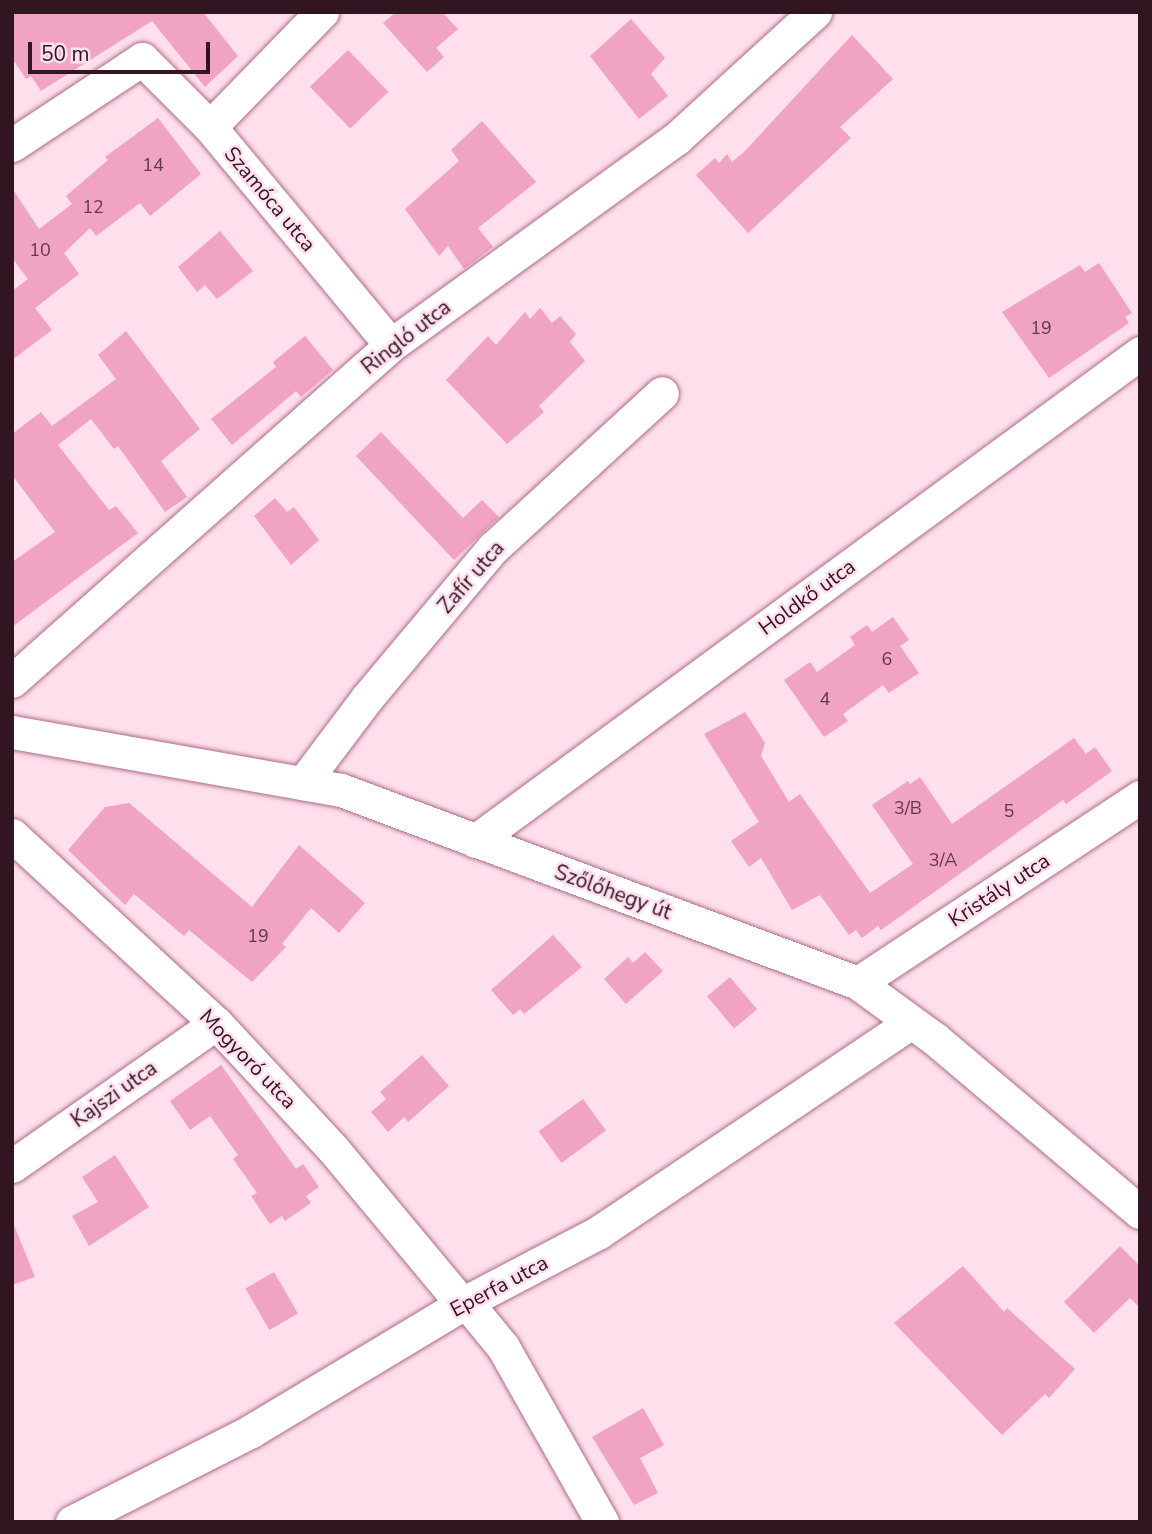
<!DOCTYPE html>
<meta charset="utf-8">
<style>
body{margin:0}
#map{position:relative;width:1152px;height:1534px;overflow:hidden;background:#fedfeb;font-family:"Nunito Sans",sans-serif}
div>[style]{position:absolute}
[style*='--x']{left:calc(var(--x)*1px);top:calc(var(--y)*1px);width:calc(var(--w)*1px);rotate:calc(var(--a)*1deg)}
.building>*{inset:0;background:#f1a3c4;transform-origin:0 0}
.roads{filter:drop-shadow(0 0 2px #af6c89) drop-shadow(0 0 2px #af6c89)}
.minor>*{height:33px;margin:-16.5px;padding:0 16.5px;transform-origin:16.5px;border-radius:16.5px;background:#fff}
span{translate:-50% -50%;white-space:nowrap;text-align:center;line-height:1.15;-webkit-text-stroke:5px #fedfeb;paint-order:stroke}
.number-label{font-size:18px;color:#61394a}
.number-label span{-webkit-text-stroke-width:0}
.street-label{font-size:21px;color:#311622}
.frame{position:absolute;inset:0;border:14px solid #311622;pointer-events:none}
.scale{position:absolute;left:28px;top:42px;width:182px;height:32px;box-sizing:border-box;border:4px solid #311622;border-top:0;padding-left:9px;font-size:21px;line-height:24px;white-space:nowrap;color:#311622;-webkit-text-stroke:5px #fedfeb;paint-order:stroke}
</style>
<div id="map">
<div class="building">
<i style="clip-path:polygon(12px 12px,203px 12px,238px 56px,205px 87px,152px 21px,41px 91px,31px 76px,26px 79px,12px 58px)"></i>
<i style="clip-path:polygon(396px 12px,442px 12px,458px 29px,436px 48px,444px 57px,427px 72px,383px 23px)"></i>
<i style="clip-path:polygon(631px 19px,665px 58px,651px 74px,668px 96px,639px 119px,590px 56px)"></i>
<i style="clip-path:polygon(852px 35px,893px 79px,840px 127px,851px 138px,748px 233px,696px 175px,715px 158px,719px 163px,727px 154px,732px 162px,745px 151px)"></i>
<i style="left:348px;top:50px;width:58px;height:53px;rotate:46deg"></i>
<i style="clip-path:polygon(158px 118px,201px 174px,150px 216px,140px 203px,96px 236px,90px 228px,64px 253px,79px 274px,35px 308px,52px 330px,12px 360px,12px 291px,28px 279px,12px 258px,12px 188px,39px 229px,72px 204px,66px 196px,108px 160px,105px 157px)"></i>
<i style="clip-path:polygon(482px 121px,536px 182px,478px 228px,493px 247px,464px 269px,448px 246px,439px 256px,405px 209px,459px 161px,451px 150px)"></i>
<i style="clip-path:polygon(220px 231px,253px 271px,217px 299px,205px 285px,197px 292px,178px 267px)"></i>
<i style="clip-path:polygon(1099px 263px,1132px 313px,1125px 317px,1129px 323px,1049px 378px,1002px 312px,1080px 265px,1085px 272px)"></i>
<i style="clip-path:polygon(540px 308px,552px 323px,560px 316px,576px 334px,570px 342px,585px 361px,539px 406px,544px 412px,507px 444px,446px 380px,488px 336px,496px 345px,525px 312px,530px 319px)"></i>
<i style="clip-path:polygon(126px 331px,200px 429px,161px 461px,187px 497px,165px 512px,118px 446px,114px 449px,91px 419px,58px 445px,109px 510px,116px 506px,138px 533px,12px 627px,12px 562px,55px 532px,12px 475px,12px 434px,41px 412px,52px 426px,116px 379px,98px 355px)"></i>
<i style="clip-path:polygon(305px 336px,333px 370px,301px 397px,296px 391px,232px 445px,211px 419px,276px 367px,273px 362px)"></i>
<i style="clip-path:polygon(381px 432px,463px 518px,482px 500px,499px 517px,454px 560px,356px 456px)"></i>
<i style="clip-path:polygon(275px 498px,287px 512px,294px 507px,319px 540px,291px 565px,254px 516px)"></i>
<i style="clip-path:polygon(893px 617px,909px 640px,900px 646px,919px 673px,889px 693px,883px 685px,843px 714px,848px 721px,824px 737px,784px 680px,810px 662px,817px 672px,855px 645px,850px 637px,867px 625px,872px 632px)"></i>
<i style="clip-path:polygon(745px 712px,765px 743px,761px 756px,789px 802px,800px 794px,870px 893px,913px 864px,872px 805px,908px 781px,910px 784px,920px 777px,952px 824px,1074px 738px,1086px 754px,1095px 747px,1112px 771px,1066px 804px,1063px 800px,881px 930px,878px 926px,862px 938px,856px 930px,849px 935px,820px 895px,792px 910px,761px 858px,749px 867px,731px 841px,759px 822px,704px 734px)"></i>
<i style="clip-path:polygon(129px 803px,252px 907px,299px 845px,365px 903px,339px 933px,311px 908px,282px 944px,286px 947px,252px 982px,189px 930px,184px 936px,134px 894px,125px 905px,68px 850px,105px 807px)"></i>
<i style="clip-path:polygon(553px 935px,582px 967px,524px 1014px,520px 1009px,513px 1015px,491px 990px)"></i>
<i style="clip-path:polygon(645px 952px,663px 971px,626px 1004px,604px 979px,628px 957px,633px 963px)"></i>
<i style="left:730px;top:977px;width:42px;height:30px;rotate:50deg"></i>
<i style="clip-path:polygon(422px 1055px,449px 1086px,408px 1122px,404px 1117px,388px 1132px,371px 1112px,386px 1099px,380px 1092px)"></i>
<i style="clip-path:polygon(221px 1065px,296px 1169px,303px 1164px,319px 1187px,306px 1196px,311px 1203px,285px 1221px,282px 1216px,270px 1224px,251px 1196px,257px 1193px,233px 1159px,238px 1155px,210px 1116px,190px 1130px,170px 1101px)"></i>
<i style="left:583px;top:1099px;width:39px;height:55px;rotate:54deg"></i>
<i style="clip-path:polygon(115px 1155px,149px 1207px,89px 1246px,72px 1216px,98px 1202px,82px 1177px)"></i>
<i style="clip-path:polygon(12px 1220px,35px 1277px,12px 1285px)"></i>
<i style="clip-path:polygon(1120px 1246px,1140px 1266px,1140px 1308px,1130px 1298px,1094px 1333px,1064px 1302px)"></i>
<i style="clip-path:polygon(963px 1266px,1004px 1312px,1007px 1308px,1075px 1369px,1049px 1398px,1045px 1394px,1002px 1435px,894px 1323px)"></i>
<i style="left:274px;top:1272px;width:48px;height:33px;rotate:60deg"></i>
<i style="clip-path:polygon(643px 1408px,664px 1445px,640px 1458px,658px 1493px,634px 1505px,592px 1437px)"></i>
</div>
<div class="roads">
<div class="minor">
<i style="--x:210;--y:127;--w:161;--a:-45.8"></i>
<i style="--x:12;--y:145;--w:156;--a:-33.5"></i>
<i style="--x:142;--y:59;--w:96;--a:45"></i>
<i style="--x:210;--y:127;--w:283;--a:50.3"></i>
<i style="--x:12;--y:681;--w:506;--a:-41.56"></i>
<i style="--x:391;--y:345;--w:353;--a:-35.9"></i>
<i style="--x:677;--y:138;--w:187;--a:-42.4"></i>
<i style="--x:12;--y:732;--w:334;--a:10"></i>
<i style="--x:341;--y:790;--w:552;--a:20.47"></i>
<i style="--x:858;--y:983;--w:95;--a:36"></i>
<i style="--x:935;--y:1039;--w:268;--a:40.2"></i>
<i style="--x:303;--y:783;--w:106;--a:-53"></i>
<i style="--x:367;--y:698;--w:196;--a:-50"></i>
<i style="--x:493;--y:548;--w:229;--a:-42.5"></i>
<i style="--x:12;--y:835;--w:277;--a:42.7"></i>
<i style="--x:216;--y:1023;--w:172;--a:47.1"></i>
<i style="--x:333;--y:1149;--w:202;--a:50.2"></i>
<i style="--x:475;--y:841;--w:825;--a:-36.27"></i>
<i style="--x:858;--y:983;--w:338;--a:-33.4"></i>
<i style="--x:12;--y:1166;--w:249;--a:-35"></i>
<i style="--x:466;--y:1302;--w:58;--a:50.6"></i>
<i style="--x:503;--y:1347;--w:201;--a:60.5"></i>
<i style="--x:72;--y:1522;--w:201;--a:-26.9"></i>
<i style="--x:251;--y:1431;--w:246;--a:-31"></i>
<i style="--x:462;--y:1304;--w:155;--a:-27.7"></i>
<i style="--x:599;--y:1232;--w:375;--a:-33.9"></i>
</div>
</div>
<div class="number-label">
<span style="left:153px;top:165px">14</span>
<span style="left:93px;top:207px">12</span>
<span style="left:40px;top:250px">10</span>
<span style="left:1041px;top:328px">19</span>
<span style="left:887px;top:659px">6</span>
<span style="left:825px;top:699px">4</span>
<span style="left:908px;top:808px">3/B</span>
<span style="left:1009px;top:811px">5</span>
<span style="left:943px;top:860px">3/A</span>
<span style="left:258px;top:936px">19</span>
</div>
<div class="street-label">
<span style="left:270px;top:199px;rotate:50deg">Szamóca utca</span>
<span style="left:406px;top:337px;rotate:-38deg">Ringló utca</span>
<span style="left:471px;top:577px;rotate:-49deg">Zafír utca</span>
<span style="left:807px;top:597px;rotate:-36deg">Holdkő utca</span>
<span style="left:999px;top:890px;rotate:-33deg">Kristály utca</span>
<span style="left:613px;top:892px;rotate:20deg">Szőlőhegy út</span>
<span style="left:248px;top:1059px;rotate:46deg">Mogyoró utca</span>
<span style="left:114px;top:1094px;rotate:-35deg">Kajszi utca</span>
<span style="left:499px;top:1286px;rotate:-28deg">Eperfa utca</span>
</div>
<div class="frame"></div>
<div class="scale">50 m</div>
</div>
